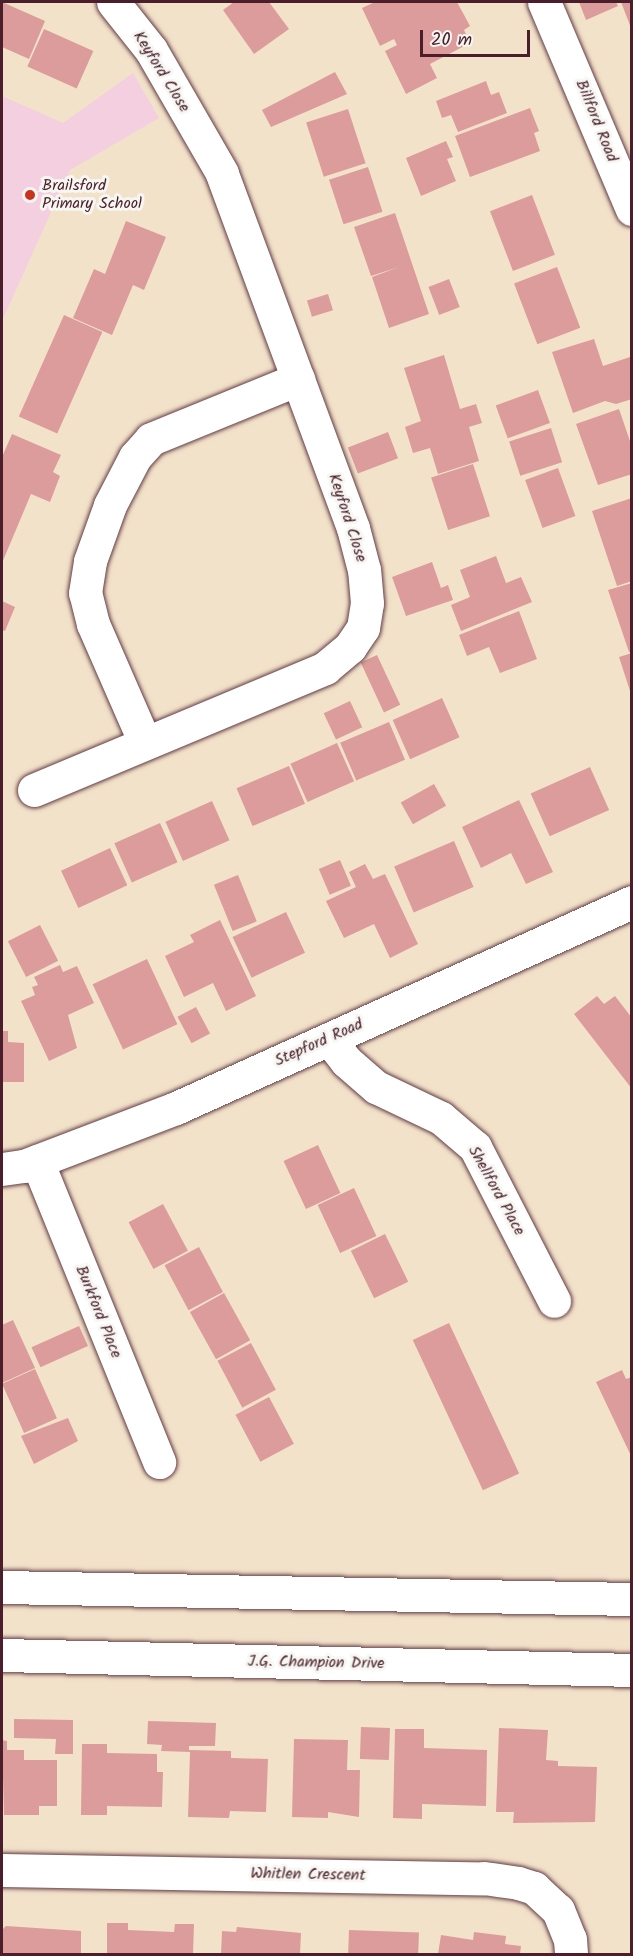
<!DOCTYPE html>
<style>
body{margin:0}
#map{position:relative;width:633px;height:1956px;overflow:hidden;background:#f3e2ca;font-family:Kalam,sans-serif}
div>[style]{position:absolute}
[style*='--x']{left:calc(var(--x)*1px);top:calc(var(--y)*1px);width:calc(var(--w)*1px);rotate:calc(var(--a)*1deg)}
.built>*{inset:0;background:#f3cfdf}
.building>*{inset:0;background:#dc9c9b;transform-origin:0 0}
.roads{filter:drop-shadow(0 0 2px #633c43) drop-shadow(0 0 2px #633c43)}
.minor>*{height:33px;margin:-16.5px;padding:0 16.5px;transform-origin:16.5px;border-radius:16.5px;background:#fff}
.major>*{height:33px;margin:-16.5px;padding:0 16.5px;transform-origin:16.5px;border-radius:16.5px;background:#fff}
.dots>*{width:16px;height:16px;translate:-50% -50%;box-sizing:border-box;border:3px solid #f6f6f2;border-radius:50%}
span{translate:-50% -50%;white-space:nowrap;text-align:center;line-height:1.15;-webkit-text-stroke:6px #f6f6f2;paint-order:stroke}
.street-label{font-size:16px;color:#4a1f2b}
.poi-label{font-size:16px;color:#4a1f2b}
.left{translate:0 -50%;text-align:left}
.frame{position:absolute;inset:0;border:3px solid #4a1f2b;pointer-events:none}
.scale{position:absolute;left:420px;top:30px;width:110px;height:27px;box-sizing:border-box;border:3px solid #4a1f2b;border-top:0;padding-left:8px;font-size:18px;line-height:21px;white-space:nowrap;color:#4a1f2b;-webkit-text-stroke:4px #f6f6f2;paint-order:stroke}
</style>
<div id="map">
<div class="built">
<i style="clip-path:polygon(133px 73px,159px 118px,70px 170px,2px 321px,2px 96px,63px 123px)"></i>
</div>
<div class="building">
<i style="clip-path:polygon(2px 2px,45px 21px,29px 59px,2px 47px)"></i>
<i style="clip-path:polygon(234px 2px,269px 2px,289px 29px,254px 54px,223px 10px)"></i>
<i style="clip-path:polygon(375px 2px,457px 2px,470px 26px,464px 30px,470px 43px,430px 64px,437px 78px,406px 94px,385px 51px,397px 45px,394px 39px,380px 46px,362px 8px)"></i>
<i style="clip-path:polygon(579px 2px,616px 2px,618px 6px,586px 20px)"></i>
<i style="clip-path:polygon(621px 2px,632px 2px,632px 28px,631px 28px)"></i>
<i style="left:44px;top:29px;width:54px;height:41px;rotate:24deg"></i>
<i style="clip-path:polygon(335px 72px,347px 94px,271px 127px,262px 110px)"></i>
<i style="clip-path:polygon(486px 81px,491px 95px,499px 92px,507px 113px,458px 132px,451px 115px,442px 118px,436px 101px)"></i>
<i style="clip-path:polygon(530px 108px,539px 131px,534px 133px,540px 151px,470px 177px,455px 136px)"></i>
<i style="left:348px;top:109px;width:57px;height:44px;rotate:72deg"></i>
<i style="clip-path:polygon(446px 141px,453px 157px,447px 159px,456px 181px,421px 196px,406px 158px)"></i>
<i style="left:368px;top:167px;width:47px;height:41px;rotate:72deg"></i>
<i style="left:532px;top:195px;width:64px;height:45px;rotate:69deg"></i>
<i style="clip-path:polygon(395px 213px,429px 314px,389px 328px,372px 277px,399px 267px,371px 276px,354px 227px)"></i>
<i style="clip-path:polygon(126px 221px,166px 237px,144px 290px,133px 285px,112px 335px,73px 318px,94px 269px,105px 274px)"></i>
<i style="left:557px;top:267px;width:65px;height:46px;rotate:69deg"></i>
<i style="left:449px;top:279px;width:30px;height:22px;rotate:69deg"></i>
<i style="left:328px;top:294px;width:17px;height:22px;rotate:73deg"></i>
<i style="left:64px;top:315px;width:42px;height:111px;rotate:24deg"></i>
<i style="clip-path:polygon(594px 339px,603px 366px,630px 357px,632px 399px,616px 404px,605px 401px,573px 413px,552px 352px)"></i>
<i style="clip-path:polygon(444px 355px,460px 409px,476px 404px,482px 423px,469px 427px,479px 461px,438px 474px,430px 448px,413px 453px,405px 427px,421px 421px,404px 368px)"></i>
<i style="left:538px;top:390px;width:35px;height:45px;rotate:70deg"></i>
<i style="clip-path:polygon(619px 409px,632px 447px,632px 474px,598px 485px,576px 424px)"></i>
<i style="left:551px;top:428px;width:36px;height:44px;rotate:72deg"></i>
<i style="left:388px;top:432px;width:28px;height:43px;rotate:69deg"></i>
<i style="clip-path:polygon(12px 434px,61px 455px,53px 472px,60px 476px,50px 502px,31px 494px,2px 563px,2px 457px)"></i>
<i style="left:473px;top:464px;width:55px;height:44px;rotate:72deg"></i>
<i style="left:558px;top:468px;width:51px;height:35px;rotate:70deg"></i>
<i style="clip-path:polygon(632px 498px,632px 581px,617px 586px,592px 511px)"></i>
<i style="clip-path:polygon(496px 556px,506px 583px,521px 577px,532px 602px,461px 631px,451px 605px,470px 597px,460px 570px)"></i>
<i style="clip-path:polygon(432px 562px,441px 588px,448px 585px,453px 600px,406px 616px,392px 577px)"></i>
<i style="clip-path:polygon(632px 583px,632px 651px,629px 652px,608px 590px)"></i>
<i style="clip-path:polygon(2px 601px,15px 607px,5px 631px,2px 630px)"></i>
<i style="clip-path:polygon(519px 611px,537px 659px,500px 673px,489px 647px,467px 656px,459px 635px)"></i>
<i style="clip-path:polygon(632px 653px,632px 694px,631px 694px,619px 657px)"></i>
<i style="left:377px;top:655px;width:55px;height:18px;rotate:65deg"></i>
<i style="left:442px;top:698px;width:43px;height:54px;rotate:66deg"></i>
<i style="left:350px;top:701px;width:29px;height:29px;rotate:65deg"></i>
<i style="left:389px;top:722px;width:41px;height:53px;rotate:67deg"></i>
<i style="left:337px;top:743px;width:42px;height:51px;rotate:66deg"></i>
<i style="left:289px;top:766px;width:41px;height:57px;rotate:67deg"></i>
<i style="left:590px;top:767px;width:47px;height:65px;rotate:66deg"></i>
<i style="left:434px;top:784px;width:25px;height:38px;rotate:61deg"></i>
<i style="clip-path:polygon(519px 800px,553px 872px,526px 884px,511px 853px,481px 868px,462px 827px)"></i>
<i style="left:212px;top:801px;width:43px;height:51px;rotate:66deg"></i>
<i style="left:160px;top:823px;width:43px;height:50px;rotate:66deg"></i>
<i style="left:454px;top:841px;width:50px;height:65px;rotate:67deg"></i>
<i style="left:110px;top:848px;width:41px;height:54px;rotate:65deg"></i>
<i style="left:340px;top:860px;width:28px;height:23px;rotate:67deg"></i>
<i style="clip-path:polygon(365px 864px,373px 879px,385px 874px,418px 944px,390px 958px,374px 924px,344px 938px,326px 901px,356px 887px,349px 872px)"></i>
<i style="left:238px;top:875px;width:50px;height:26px;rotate:68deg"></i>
<i style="left:286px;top:912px;width:45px;height:59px;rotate:65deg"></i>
<i style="clip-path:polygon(220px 920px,256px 996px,226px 1011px,213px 983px,184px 997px,165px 956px,194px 942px,190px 935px)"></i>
<i style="left:40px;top:925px;width:40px;height:36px;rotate:63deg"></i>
<i style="left:147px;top:959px;width:72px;height:60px;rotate:65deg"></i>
<i style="clip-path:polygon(60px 965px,63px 972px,77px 966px,94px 1003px,68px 1015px,77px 1048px,49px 1061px,21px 1001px,35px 995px,32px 987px,38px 985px,34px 977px)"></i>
<i style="clip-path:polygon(597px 996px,604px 1004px,615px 996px,632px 1018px,632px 1089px,574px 1014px)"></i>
<i style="left:196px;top:1007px;width:30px;height:21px;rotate:62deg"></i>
<i style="clip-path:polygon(2px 1031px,8px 1031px,8px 1042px,24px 1043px,24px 1082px,2px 1082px)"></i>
<i style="left:318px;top:1145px;width:53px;height:38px;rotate:65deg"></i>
<i style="left:354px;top:1188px;width:53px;height:40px;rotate:65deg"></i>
<i style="left:163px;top:1204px;width:53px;height:39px;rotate:62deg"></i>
<i style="left:385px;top:1234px;width:53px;height:38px;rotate:64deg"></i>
<i style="left:199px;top:1247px;width:51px;height:39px;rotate:62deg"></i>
<i style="left:224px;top:1293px;width:54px;height:39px;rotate:61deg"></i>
<i style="clip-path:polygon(13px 1320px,35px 1368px,2px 1383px,2px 1325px)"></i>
<i style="left:449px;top:1323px;width:166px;height:40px;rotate:65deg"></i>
<i style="left:79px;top:1326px;width:22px;height:52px;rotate:66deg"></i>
<i style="left:251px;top:1343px;width:53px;height:38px;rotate:62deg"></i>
<i style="left:35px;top:1369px;width:54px;height:36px;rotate:66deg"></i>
<i style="clip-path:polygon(622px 1370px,626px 1379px,632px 1377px,632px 1458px,596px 1382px)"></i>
<i style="left:269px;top:1397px;width:53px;height:38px;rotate:62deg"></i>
<i style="clip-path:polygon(68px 1418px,78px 1441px,34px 1464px,21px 1436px)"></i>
<i style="clip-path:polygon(14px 1719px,73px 1720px,73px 1754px,55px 1754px,56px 1739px,14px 1738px)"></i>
<i style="clip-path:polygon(148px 1721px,216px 1723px,215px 1746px,189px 1746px,189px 1750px,231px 1751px,231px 1758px,268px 1759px,266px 1812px,230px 1811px,229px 1818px,188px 1817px,190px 1752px,161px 1751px,162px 1745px,147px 1744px)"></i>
<i style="left:361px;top:1727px;width:29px;height:32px;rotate:2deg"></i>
<i style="clip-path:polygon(499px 1728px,548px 1730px,546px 1760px,558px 1761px,558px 1766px,597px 1767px,595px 1822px,513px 1823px,514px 1812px,496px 1812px)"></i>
<i style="clip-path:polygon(395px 1729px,424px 1729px,424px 1748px,487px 1750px,486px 1806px,422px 1804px,422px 1819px,393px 1818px)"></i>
<i style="clip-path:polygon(294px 1739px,348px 1740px,347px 1770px,360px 1770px,359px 1817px,328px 1812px,328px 1818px,292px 1817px)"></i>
<i style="clip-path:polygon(2px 1740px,7px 1741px,7px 1750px,24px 1750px,24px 1760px,57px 1760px,57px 1806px,39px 1806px,39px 1815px,4px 1815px)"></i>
<i style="clip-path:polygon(82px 1744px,107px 1744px,107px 1753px,157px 1754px,157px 1772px,163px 1772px,162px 1807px,107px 1806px,107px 1815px,81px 1815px)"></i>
<i style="clip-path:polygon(107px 1923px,128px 1923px,128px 1930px,174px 1932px,175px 1924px,194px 1924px,193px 1954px,107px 1954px)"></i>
<i style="clip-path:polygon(6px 1926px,81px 1931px,81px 1954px,2px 1954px,2px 1930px)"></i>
<i style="clip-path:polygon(237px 1927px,301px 1933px,300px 1954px,221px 1954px,222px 1931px,236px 1932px)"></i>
<i style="left:349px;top:1930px;width:70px;height:24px;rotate:2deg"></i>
<i style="clip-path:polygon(474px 1932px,506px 1936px,505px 1944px,521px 1946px,520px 1954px,438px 1954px,441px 1935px,473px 1940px)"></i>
</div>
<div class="roads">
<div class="minor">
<i style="--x:544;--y:2;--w:225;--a:67"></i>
<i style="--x:145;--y:743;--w:130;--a:-113.6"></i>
<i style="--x:93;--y:624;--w:32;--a:-104"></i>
<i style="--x:85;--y:593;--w:32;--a:-81"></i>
<i style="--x:90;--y:561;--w:59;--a:-70.3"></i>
<i style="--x:110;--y:505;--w:54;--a:-62.5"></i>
<i style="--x:135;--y:457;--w:24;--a:-48"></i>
<i style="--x:151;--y:439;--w:159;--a:-22.2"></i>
<i style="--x:34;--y:790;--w:316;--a:-22.7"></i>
<i style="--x:325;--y:668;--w:33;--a:-40"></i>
<i style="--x:350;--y:647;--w:23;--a:-56"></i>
<i style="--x:363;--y:628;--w:25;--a:-81"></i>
<i style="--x:367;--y:603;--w:33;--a:-95"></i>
<i style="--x:364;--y:570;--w:43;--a:-104.7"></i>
<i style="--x:353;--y:528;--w:378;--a:-110.3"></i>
<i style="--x:222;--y:173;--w:142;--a:-120"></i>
<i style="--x:151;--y:50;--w:61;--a:-128.4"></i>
<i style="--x:329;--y:1039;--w:28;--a:52"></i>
<i style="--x:346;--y:1061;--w:40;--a:41"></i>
<i style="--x:376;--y:1087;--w:72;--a:25.5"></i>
<i style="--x:441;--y:1118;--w:45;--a:40.5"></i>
<i style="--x:475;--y:1147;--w:173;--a:62.8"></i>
<i style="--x:37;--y:1161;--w:325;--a:67.9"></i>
<i style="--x:2;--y:1169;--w:22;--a:-8"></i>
<i style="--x:24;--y:1166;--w:163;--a:-20.9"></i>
<i style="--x:176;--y:1108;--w:500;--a:-24.31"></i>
<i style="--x:2;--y:1870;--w:482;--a:1"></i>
<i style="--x:484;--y:1878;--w:34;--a:8"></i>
<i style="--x:518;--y:1883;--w:17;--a:17"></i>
<i style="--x:534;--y:1888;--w:33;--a:43"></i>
<i style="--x:558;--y:1910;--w:31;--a:68"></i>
<i style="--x:570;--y:1939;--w:15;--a:86"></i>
</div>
<div class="major">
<i style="--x:2;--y:1587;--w:630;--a:1.09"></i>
<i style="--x:2;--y:1655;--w:630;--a:1.36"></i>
</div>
</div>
<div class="dots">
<i style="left:30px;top:195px;background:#c8321e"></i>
</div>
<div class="street-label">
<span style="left:161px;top:72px;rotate:58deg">Keyford Close</span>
<span style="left:596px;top:121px;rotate:68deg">Billford Road</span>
<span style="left:347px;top:518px;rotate:72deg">Keyford Close</span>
<span style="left:319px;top:1043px;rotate:-24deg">Stepford Road</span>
<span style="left:496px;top:1191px;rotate:61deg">Shellford Place</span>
<span style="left:98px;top:1312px;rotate:68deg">Burkford Place</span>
<span style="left:316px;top:1663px;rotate:1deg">J.G. Champion Drive</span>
<span style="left:308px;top:1875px;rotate:1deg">Whitlen Crescent</span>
</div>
<div class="poi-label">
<span class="left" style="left:42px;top:195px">Brailsford<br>Primary School</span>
</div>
<div class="frame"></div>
<div class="scale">20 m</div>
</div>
